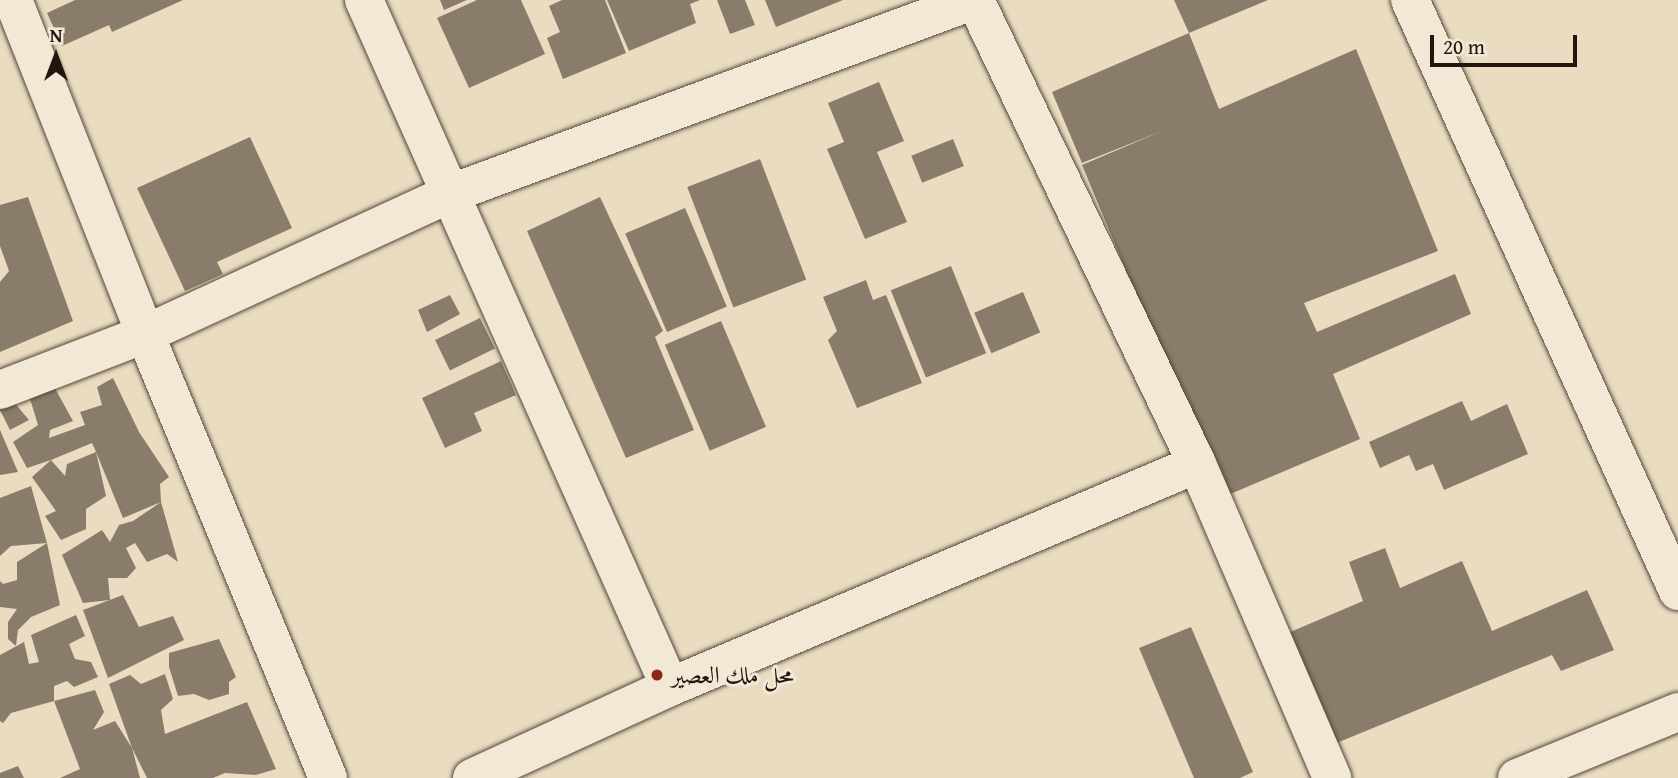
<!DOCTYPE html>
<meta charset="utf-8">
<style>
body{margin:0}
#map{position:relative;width:1678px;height:778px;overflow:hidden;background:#eadcc0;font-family:"Gentium Book Plus",Amiri,serif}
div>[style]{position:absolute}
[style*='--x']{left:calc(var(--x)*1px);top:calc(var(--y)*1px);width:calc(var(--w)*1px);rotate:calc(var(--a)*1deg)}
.building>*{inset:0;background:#8a7c6a;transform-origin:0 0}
.roads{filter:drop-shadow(0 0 2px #53473a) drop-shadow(0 0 2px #53473a)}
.minor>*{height:38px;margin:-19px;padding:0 19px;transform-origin:19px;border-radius:19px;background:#f1e8d6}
.dots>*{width:19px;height:19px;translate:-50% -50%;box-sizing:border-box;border:4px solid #f1e8d6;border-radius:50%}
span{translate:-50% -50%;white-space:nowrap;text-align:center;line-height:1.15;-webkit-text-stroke:6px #f1e8d6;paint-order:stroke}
.poi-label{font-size:24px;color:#21150d}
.left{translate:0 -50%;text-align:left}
.north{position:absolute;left:21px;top:21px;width:70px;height:70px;-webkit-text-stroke:5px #f1e8d6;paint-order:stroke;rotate:0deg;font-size:19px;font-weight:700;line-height:28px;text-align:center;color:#21150d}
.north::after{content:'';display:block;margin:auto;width:24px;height:32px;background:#21150d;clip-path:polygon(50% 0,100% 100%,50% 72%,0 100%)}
.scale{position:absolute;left:1430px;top:35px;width:147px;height:32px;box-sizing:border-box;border:4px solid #21150d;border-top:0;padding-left:9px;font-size:21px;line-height:24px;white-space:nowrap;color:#21150d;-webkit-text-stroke:5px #f1e8d6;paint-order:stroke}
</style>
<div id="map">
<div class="building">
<i style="clip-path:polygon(75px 0,183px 0,112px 32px,109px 25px,62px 46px,47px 13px)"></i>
<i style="clip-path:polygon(440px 0,467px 0,444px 10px)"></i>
<i style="clip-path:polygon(477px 0,521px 0,545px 54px,469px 88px,437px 18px)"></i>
<i style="clip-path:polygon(562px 0,605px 0,626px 53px,563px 79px,547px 38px,560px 32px,549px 6px)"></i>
<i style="clip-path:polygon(607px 0,700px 0,690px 4px,696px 23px,629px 51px)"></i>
<i style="clip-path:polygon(717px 0,745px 0,755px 25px,730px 34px)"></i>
<i style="clip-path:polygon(765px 0,843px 0,776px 27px)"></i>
<i style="clip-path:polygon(1174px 0,1268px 0,1189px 33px,1219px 109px,1356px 49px,1438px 251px,1304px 303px,1317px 332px,1455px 274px,1471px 314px,1333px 374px,1360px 439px,1221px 498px,1082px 165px,1162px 131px,1082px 163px,1052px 92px,1189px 33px)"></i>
<i style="clip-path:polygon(879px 82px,904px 141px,877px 152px,907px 222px,865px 239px,827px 149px,844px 142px,828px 103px)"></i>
<i style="clip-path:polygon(250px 137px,292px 228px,217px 262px,223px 274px,185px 291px,137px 188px)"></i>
<i style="left:953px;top:139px;width:29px;height:45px;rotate:68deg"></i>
<i style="left:760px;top:159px;width:129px;height:78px;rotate:69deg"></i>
<i style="clip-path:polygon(28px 197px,73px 321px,0 352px,0 282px,9px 271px,0 246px,0 205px)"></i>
<i style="clip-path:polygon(600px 197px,663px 331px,655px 337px,694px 430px,626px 458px,527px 231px)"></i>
<i style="left:685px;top:208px;width:107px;height:65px;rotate:67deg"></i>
<i style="left:951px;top:266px;width:94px;height:65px;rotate:68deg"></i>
<i style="clip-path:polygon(866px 280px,873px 300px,886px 295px,922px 383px,857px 408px,828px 340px,837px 331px,823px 297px)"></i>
<i style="left:1023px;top:292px;width:44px;height:53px;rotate:67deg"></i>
<i style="clip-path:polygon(450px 295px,460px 314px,427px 332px,418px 310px)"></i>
<i style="left:480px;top:318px;width:34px;height:50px;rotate:64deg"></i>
<i style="left:721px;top:321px;width:115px;height:61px;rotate:67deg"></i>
<i style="clip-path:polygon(501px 361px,516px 395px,474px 413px,482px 431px,445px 448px,422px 398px)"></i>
<i style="clip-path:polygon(evenodd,113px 378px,139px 432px,169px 477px,160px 484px,161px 502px,178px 562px,167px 554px,147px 562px,135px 543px,126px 548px,136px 568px,127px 578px,108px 578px,110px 600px,83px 603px,62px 555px,102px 530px,110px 542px,119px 525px,133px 521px,161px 502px,123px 518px,96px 452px,106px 496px,86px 509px,86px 529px,61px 540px,45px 516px,56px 511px,32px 477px,51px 460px,27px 468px,13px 442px,38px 425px,27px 389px,51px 381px,73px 421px,50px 430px,49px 438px,85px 425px,80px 412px,102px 405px,97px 387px,113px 378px,92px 443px,96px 452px,67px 464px,65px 476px,51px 460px,92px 443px)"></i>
<i style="clip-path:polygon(7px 394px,29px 420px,10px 430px,0 410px,0 396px)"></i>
<i style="clip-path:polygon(1462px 401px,1471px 421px,1507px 404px,1528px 454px,1444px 490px,1433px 464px,1416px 471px,1409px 455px,1380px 468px,1369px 442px)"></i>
<i style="clip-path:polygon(0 430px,18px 472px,0 475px)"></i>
<i style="clip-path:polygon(31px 486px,47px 543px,11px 546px,0 556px,0 498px)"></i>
<i style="clip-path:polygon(47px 543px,60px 605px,31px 617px,18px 630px,16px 646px,8px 639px,8px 622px,17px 609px,0 607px,0 581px,3px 584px,17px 580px,17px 562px)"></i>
<i style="clip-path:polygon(1385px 548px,1400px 588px,1462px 561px,1492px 631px,1587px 590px,1614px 650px,1561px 671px,1552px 655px,1334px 744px,1288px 633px,1363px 601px,1349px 562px)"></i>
<i style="clip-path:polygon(123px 595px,139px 627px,173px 616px,184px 640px,108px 678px,83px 610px)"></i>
<i style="clip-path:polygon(76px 615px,85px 636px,69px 644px,75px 659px,91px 662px,98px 677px,74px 687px,67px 681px,54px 686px,54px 701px,11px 713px,3px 723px,0 721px,0 655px,24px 642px,29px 664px,39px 662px,31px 635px)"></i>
<i style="clip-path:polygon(1191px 627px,1253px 772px,1240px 778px,1194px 778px,1139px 648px)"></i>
<i style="clip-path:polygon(219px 639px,236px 677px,229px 682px,229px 694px,209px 700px,194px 694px,178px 696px,169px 667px,169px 653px)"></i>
<i style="clip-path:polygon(165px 674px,173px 699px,161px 710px,165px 734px,247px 702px,276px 769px,256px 775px,225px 773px,213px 778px,147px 778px,132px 748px,140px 778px,60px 778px,80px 769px,54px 701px,95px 690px,104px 712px,93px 730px,115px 721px,132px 748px,109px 684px,130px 675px,141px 684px)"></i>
<i style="clip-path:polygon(18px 766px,24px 778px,0 778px,0 773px)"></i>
</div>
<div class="roads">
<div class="minor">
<i style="--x:13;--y:0;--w:359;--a:68.4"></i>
<i style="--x:145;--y:334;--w:480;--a:67.6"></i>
<i style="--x:364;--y:0;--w:752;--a:65.99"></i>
<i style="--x:975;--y:0;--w:514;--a:64.43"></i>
<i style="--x:1197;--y:464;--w:342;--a:66.7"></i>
<i style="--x:1410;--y:0;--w:649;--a:65.61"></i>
<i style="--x:0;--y:390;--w:155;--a:-21.1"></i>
<i style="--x:145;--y:334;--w:335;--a:-24.7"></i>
<i style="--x:449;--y:194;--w:561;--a:-20.25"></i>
<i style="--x:472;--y:778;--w:218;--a:-24.7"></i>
<i style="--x:670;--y:687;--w:572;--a:-22.94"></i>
<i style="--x:1517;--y:778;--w:174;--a:-22.3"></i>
</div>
</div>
<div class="dots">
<i style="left:657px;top:675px;background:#8f2418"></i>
</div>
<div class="poi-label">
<span class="left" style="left:671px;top:675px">محل ملك العصير</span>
</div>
<div class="north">N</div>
<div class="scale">20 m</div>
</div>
